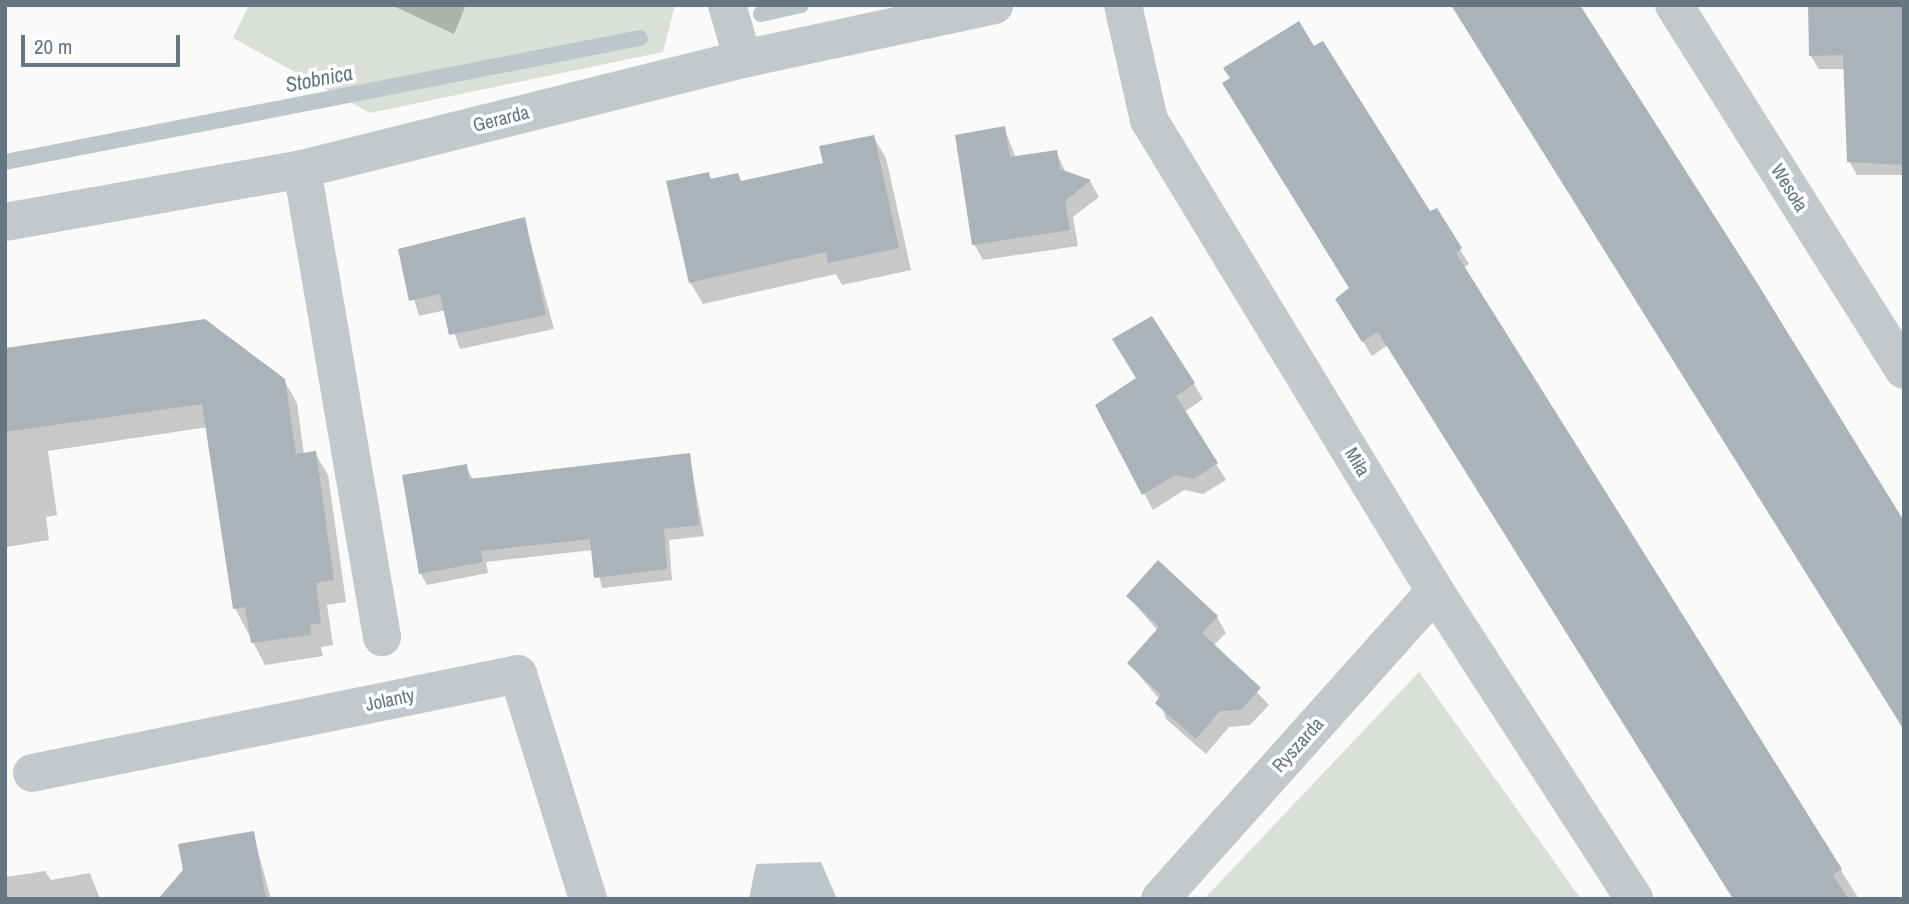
<!DOCTYPE html>
<meta charset="utf-8">
<style>
body{margin:0}
#map{position:relative;width:1909px;height:904px;overflow:hidden;background:#fafaf8;font-family:"Archivo Narrow",sans-serif}
div>[style]{position:absolute}
[style*='--x']{left:calc(var(--x)*1px);top:calc(var(--y)*1px);width:calc(var(--w)*1px);rotate:calc(var(--a)*1deg)}
.green>*{inset:0;background:#dadfd7}
.water>*{inset:0;background:#bbc7cb}
.shadow>*{inset:0;background:#0003}
.stream>*{height:16px;margin:-8px;padding:0 8px;transform-origin:8px;border-radius:8px;background:#bbc7cb}
.building>*{inset:0;background:#aab3b9}
.minor>*{height:38px;margin:-19px;padding:0 19px;transform-origin:19px;border-radius:19px;background:#c3c8cc}
span{translate:-50% -50%;white-space:nowrap;text-align:center;line-height:1.15;-webkit-text-stroke:7px #fff;paint-order:stroke}
.street-label{font-size:19px;color:#657683}
.water-label{font-size:21px;color:#60757c;font-style:italic}
.frame{position:absolute;inset:0;border:7px solid #657683;pointer-events:none}
.scale{position:absolute;left:21px;top:35px;width:159px;height:32px;box-sizing:border-box;border:4px solid #657683;border-top:0;padding-left:9px;font-size:21px;line-height:24px;white-space:nowrap;color:#657683;-webkit-text-stroke:5px #fff;paint-order:stroke}
</style>
<div id="map">
<div class="green">
<i style="clip-path:polygon(249px 5px,675px 5px,663px 52px,370px 113px,233px 38px)"></i>
<i style="clip-path:polygon(1419px 672px,1581px 899px,1204px 899px)"></i>
</div>
<div class="water">
<i style="clip-path:polygon(821px 862px,837px 899px,749px 899px,756px 864px)"></i>
</div>
<div class="shadow">
<i style="clip-path:polygon(391px 5px,466px 5px,454px 34px)"></i>
<i style="clip-path:polygon(1904px 5px,1904px 175px,1857px 175px,1849px 161px,1845px 69px,1819px 69px,1810px 55px)"></i>
<i style="clip-path:polygon(1004px 128px,1016px 158px,1056px 152px,1066px 173px,1090px 181px,1099px 197px,1073px 217px,1078px 246px,983px 260px,974px 244px)"></i>
<i style="clip-path:polygon(873px 136px,886px 158px,911px 270px,842px 285px,836px 274px,703px 304px,690px 282px,708px 174px,712px 180px,738px 174px,742px 183px,825px 164px)"></i>
<i style="clip-path:polygon(1436px 210px,1469px 264px,1463px 268px,1859px 899px,1735px 899px,1388px 345px,1372px 356px,1346px 314px)"></i>
<i style="clip-path:polygon(524px 219px,554px 329px,460px 349px,446px 310px,419px 316px,400px 251px)"></i>
<i style="clip-path:polygon(5px 357px,284px 380px,297px 403px,304px 455px,315px 453px,328px 475px,346px 602px,327px 605px,333px 645px,321px 647px,323px 656px,265px 665px,235px 608px,208px 427px,48px 451px,57px 515px,46px 517px,49px 540px,7px 547px)"></i>
<i style="clip-path:polygon(1194px 384px,1203px 399px,1184px 412px,1226px 480px,1203px 494px,1184px 490px,1153px 510px,1097px 405px)"></i>
<i style="clip-path:polygon(689px 454px,704px 536px,669px 540px,672px 580px,602px 588px,593px 550px,486px 562px,488px 573px,427px 585px,421px 574px,404px 476px,466px 466px,473px 480px)"></i>
<i style="clip-path:polygon(1128px 596px,1217px 617px,1226px 633px,1213px 646px,1269px 705px,1250px 725px,1229px 727px,1206px 754px,1166px 719px,1160px 700px,1129px 663px,1158px 631px)"></i>
<i style="clip-path:polygon(253px 833px,271px 899px,170px 899px)"></i>
<i style="clip-path:polygon(45px 871px,51px 880px,90px 873px,100px 899px,5px 899px,5px 877px)"></i>
</div>
<div class="stream">
<i style="--x:761;--y:14;--w:41;--a:-12.7"></i>
<i style="--x:5;--y:162;--w:647;--a:-11.05"></i>
</div>
<div class="building">
<i style="clip-path:polygon(1451px 5px,1580px 5px,1754px 278px,1904px 521px,1904px 730px)"></i>
<i style="clip-path:polygon(1808px 5px,1904px 5px,1904px 165px,1847px 162px,1843px 55px,1809px 56px)"></i>
<i style="clip-path:polygon(1299px 21px,1314px 46px,1323px 41px,1430px 211px,1437px 208px,1462px 248px,1456px 253px,1842px 869px,1833px 875px,1848px 899px,1733px 899px,1378px 332px,1362px 342px,1335px 299px,1349px 288px,1222px 83px,1230px 78px,1223px 68px)"></i>
<i style="clip-path:polygon(1005px 126px,1010px 157px,1057px 150px,1060px 169px,1091px 180px,1065px 201px,1070px 230px,972px 245px,955px 135px)"></i>
<i style="clip-path:polygon(874px 135px,899px 248px,828px 263px,826px 252px,689px 283px,666px 181px,709px 172px,710px 179px,738px 173px,741px 181px,823px 163px,819px 146px)"></i>
<i style="clip-path:polygon(525px 217px,546px 315px,449px 335px,440px 294px,409px 301px,398px 249px)"></i>
<i style="clip-path:polygon(1152px 316px,1195px 383px,1176px 396px,1218px 463px,1194px 479px,1175px 475px,1142px 495px,1095px 405px,1136px 378px,1112px 339px)"></i>
<i style="clip-path:polygon(205px 319px,285px 379px,296px 454px,316px 451px,334px 580px,316px 583px,321px 623px,310px 625px,311px 635px,251px 643px,245px 607px,233px 609px,202px 404px,5px 432px,5px 348px)"></i>
<i style="clip-path:polygon(690px 453px,699px 525px,664px 529px,667px 569px,594px 578px,590px 539px,481px 551px,483px 562px,419px 574px,402px 475px,467px 464px,469px 479px)"></i>
<i style="clip-path:polygon(1158px 560px,1218px 616px,1202px 633px,1261px 688px,1241px 710px,1220px 711px,1196px 739px,1155px 703px,1161px 695px,1127px 663px,1159px 627px,1126px 596px)"></i>
<i style="clip-path:polygon(254px 831px,266px 899px,158px 899px,183px 870px,178px 844px)"></i>
</div>
<div class="minor">
<i style="--x:727;--y:5;--w:56;--a:73.5"></i>
<i style="--x:1123;--y:5;--w:118;--a:77.3"></i>
<i style="--x:1149;--y:120;--w:551;--a:58.73"></i>
<i style="--x:1435;--y:591;--w:367;--a:57.1"></i>
<i style="--x:1674;--y:5;--w:431;--a:57.8"></i>
<i style="--x:302;--y:169;--w:475;--a:80.3"></i>
<i style="--x:5;--y:222;--w:302;--a:-10.1"></i>
<i style="--x:302;--y:169;--w:455;--a:-14"></i>
<i style="--x:743;--y:59;--w:257;--a:-12.1"></i>
<i style="--x:32;--y:773;--w:496;--a:-11.5"></i>
<i style="--x:518;--y:674;--w:236;--a:72.7"></i>
<i style="--x:1160;--y:899;--w:413;--a:-48.2"></i>
</div>
<div class="street-label">
<span style="left:501px;top:119px;rotate:-14deg">Gerarda</span>
<span style="left:1789px;top:188px;rotate:58deg">Wesoła</span>
<span style="left:1357px;top:462px;rotate:59deg">Miła</span>
<span style="left:390px;top:700px;rotate:-12deg">Jolanty</span>
<span style="left:1298px;top:745px;rotate:-48deg">Ryszarda</span>
</div>
<div class="water-label">
<span style="left:319px;top:79px;rotate:-11deg">Stobnica</span>
</div>
<div class="frame"></div>
<div class="scale">20 m</div>
</div>
